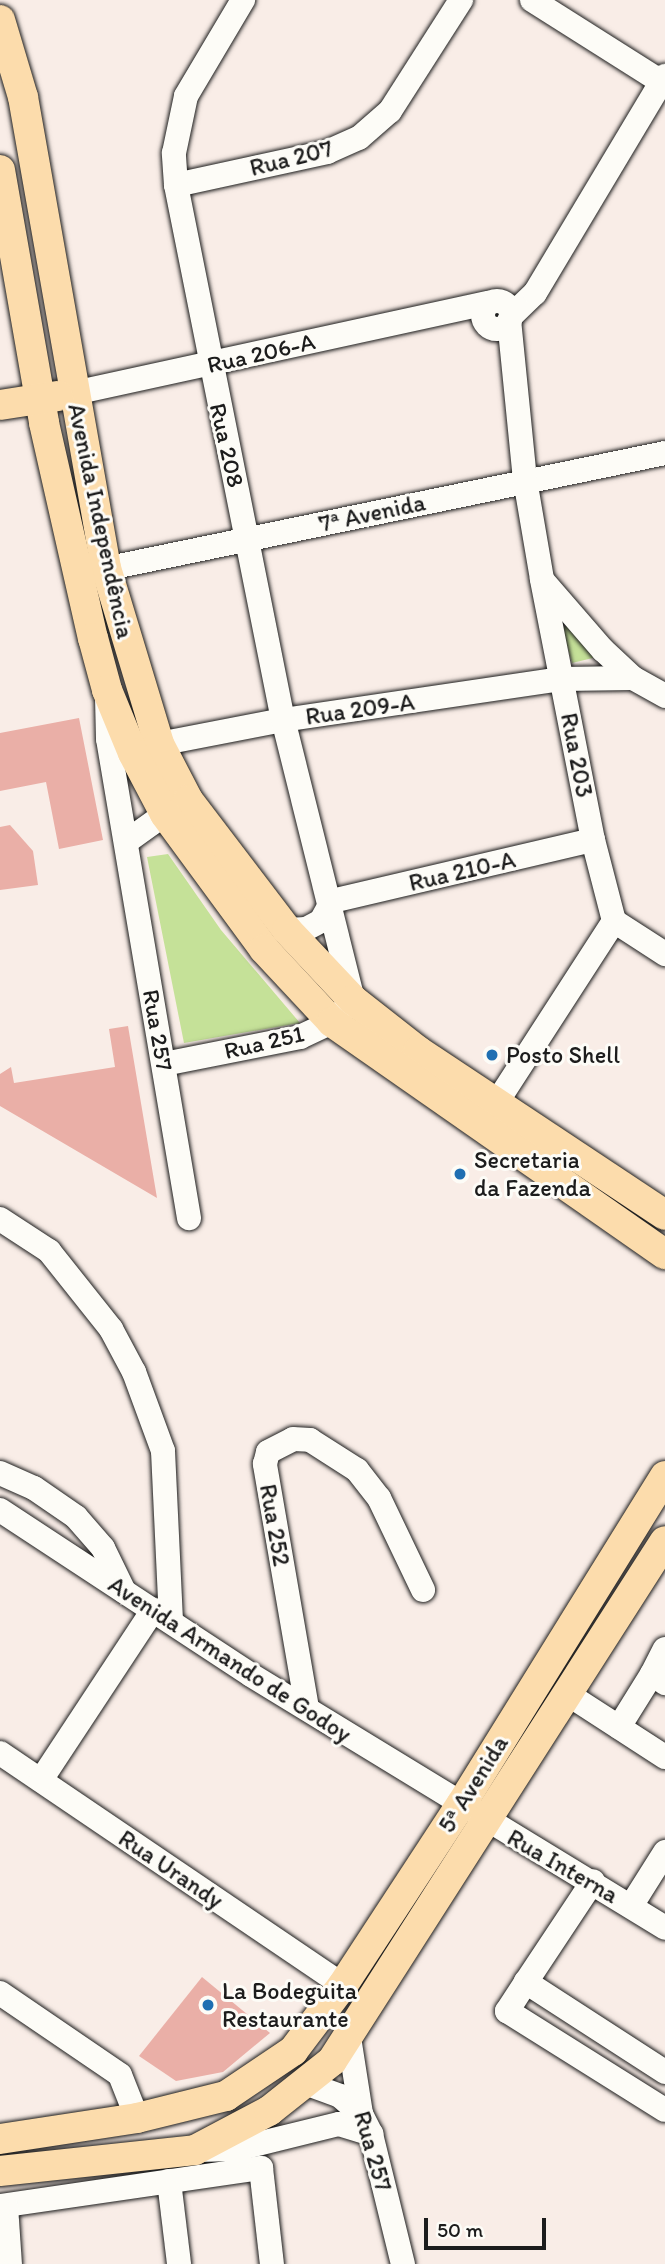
<!DOCTYPE html>
<meta charset="utf-8">
<style>
body{margin:0}
#map{position:relative;width:665px;height:2264px;overflow:hidden;background:#f9ede7;font-family:Itim,sans-serif}
div>[style]{position:absolute}
[style*='--x']{left:calc(var(--x)*1px);top:calc(var(--y)*1px);width:calc(var(--w)*1px);rotate:calc(var(--a)*1deg)}
.green>*{inset:0;background:#c5e198}
.building>*{inset:0;background:#eaafa7}
.roads{filter:drop-shadow(0 0 2px #1c1c1c) drop-shadow(0 0 2px #1c1c1c)}
.minor>*{height:24px;margin:-12px;padding:0 12px;transform-origin:12px;border-radius:12px;background:#fdfcf7}
.minor>.ring{margin:-12px;padding:0;box-sizing:content-box;background:none;border:24px solid #fdfcf7;border-radius:50%}
.major>*{height:30px;margin:-15px;padding:0 15px;transform-origin:15px;border-radius:15px;background:#fcdcac}
.dots>*{width:19px;height:19px;translate:-50% -50%;box-sizing:border-box;border:4px solid #fdfcf7;border-radius:50%}
span{translate:-50% -50%;white-space:nowrap;text-align:center;line-height:1.15;-webkit-text-stroke:6px #fdfcf7;paint-order:stroke}
.street-label{font-size:24px;color:#1c1c1c}
.poi-label{font-size:24px;color:#1c1c1c}
.left{translate:0 -50%;text-align:left}
.scale{position:absolute;left:424px;top:2218px;width:122px;height:32px;box-sizing:border-box;border:4px solid #1c1c1c;border-top:0;padding-left:9px;font-size:21px;line-height:24px;white-space:nowrap;color:#1c1c1c;-webkit-text-stroke:5px #fdfcf7;paint-order:stroke}
</style>
<div id="map">
<div class="green">
<i style="clip-path:polygon(572px 624px,601px 656px,572px 663px,562px 627px)"></i>
<i style="clip-path:polygon(168px 854px,221px 930px,300px 1023px,184px 1043px,147px 857px)"></i>
</div>
<div class="building">
<i style="clip-path:polygon(79px 718px,103px 840px,59px 849px,46px 782px,0 791px,0 733px)"></i>
<i style="clip-path:polygon(10px 825px,33px 851px,38px 885px,0 890px,0 827px)"></i>
<i style="clip-path:polygon(128px 1026px,157px 1198px,0 1106px,0 1074px,11px 1067px,14px 1083px,115px 1067px,109px 1029px)"></i>
<i style="clip-path:polygon(202px 1977px,270px 2033px,223px 2072px,176px 2081px,139px 2056px)"></i>
</div>
<div class="roads">
<div class="minor">
<i style="--x:532;--y:0;--w:157;--a:32.3"></i>
<i style="--x:176;--y:185;--w:155;--a:-12.3"></i>
<i style="--x:327;--y:152;--w:35;--a:-24"></i>
<i style="--x:359;--y:138;--w:41;--a:-41.1"></i>
<i style="--x:390;--y:111;--w:132;--a:-57.4"></i>
<i class="ring" style="left:483px;top:301px;width:4px;height:4px"></i>
<i style="--x:511;--y:316;--w:33;--a:-44"></i>
<i style="--x:535;--y:293;--w:253;--a:-59.1"></i>
<i style="--x:74;--y:393;--w:424;--a:-12.3"></i>
<i style="--x:90;--y:572;--w:587;--a:-11.69"></i>
<i style="--x:544;--y:582;--w:90;--a:49.1"></i>
<i style="--x:603;--y:650;--w:41;--a:43"></i>
<i style="--x:633;--y:678;--w:37;--a:29"></i>
<i style="--x:107;--y:697;--w:42;--a:88.6"></i>
<i style="--x:108;--y:739;--w:486;--a:80.4"></i>
<i style="--x:159;--y:744;--w:126;--a:-11"></i>
<i style="--x:283;--y:720;--w:282;--a:-8.4"></i>
<i style="--x:562;--y:679;--w:71;--a:-0.8"></i>
<i style="--x:126;--y:842;--w:48;--a:-35.7"></i>
<i style="--x:332;--y:901;--w:268;--a:-13.2"></i>
<i style="--x:614;--y:921;--w:61;--a:32.9"></i>
<i style="--x:287;--y:930;--w:19;--a:-3"></i>
<i style="--x:306;--y:929;--w:17;--a:-28"></i>
<i style="--x:321;--y:921;--w:23;--a:-61"></i>
<i style="--x:164;--y:1064;--w:139;--a:-11.2"></i>
<i style="--x:300;--y:1037;--w:35;--a:-25"></i>
<i style="--x:332;--y:1022;--w:30;--a:-46"></i>
<i style="--x:353;--y:1000;--w:289;--a:-104"></i>
<i style="--x:283;--y:720;--w:546;--a:-101.31"></i>
<i style="--x:176;--y:185;--w:32;--a:-94"></i>
<i style="--x:174;--y:153;--w:58;--a:-78.1"></i>
<i style="--x:186;--y:96;--w:112;--a:-59.3"></i>
<i style="--x:497;--y:1102;--w:216;--a:-57.1"></i>
<i style="--x:614;--y:921;--w:84;--a:-104.5"></i>
<i style="--x:593;--y:840;--w:266;--a:-101.1"></i>
<i style="--x:542;--y:579;--w:100;--a:-99.7"></i>
<i style="--x:525;--y:480;--w:160;--a:-95.7"></i>
<i style="--x:0;--y:1219;--w:59;--a:33.1"></i>
<i style="--x:49;--y:1251;--w:100;--a:51.5"></i>
<i style="--x:111;--y:1329;--w:49;--a:61.9"></i>
<i style="--x:134;--y:1372;--w:84;--a:69.8"></i>
<i style="--x:163;--y:1451;--w:171;--a:87.3"></i>
<i style="--x:0;--y:1473;--w:37;--a:24"></i>
<i style="--x:34;--y:1488;--w:51;--a:34.6"></i>
<i style="--x:76;--y:1517;--w:41;--a:48.9"></i>
<i style="--x:103;--y:1548;--w:48;--a:64"></i>
<i style="--x:0;--y:1510;--w:300;--a:33.3"></i>
<i style="--x:251;--y:1675;--w:485;--a:31.4"></i>
<i style="--x:652;--y:1674;--w:28;--a:-63"></i>
<i style="--x:566;--y:1693;--w:118;--a:32.9"></i>
<i style="--x:307;--y:1708;--w:248;--a:-99.8"></i>
<i style="--x:265;--y:1464;--w:12;--a:-76"></i>
<i style="--x:268;--y:1452;--w:28;--a:-27"></i>
<i style="--x:293;--y:1439;--w:17;--a:3"></i>
<i style="--x:310;--y:1440;--w:56;--a:32.6"></i>
<i style="--x:357;--y:1470;--w:36;--a:52"></i>
<i style="--x:379;--y:1498;--w:102;--a:64.4"></i>
<i style="--x:619;--y:1727;--w:62;--a:-58.1"></i>
<i style="--x:652;--y:1674;--w:16;--a:35"></i>
<i style="--x:0;--y:1753;--w:414;--a:34.1"></i>
<i style="--x:41;--y:1780;--w:204;--a:-56.6"></i>
<i style="--x:631;--y:1906;--w:64;--a:-57.8"></i>
<i style="--x:526;--y:1982;--w:121;--a:-56.4"></i>
<i style="--x:0;--y:1993;--w:145;--a:34.3"></i>
<i style="--x:120;--y:2075;--w:46;--a:68.4"></i>
<i style="--x:349;--y:2037;--w:78;--a:81.1"></i>
<i style="--x:361;--y:2114;--w:22;--a:63"></i>
<i style="--x:371;--y:2134;--w:134;--a:76.2"></i>
<i style="--x:665;--y:2072;--w:166;--a:-147.1"></i>
<i style="--x:526;--y:1982;--w:35;--a:123"></i>
<i style="--x:507;--y:2011;--w:186;--a:32.1"></i>
<i style="--x:305;--y:2083;--w:37;--a:20"></i>
<i style="--x:340;--y:2096;--w:28;--a:41"></i>
<i style="--x:196;--y:2150;--w:41;--a:-1.4"></i>
<i style="--x:237;--y:2149;--w:105;--a:-13.8"></i>
<i style="--x:339;--y:2124;--w:34;--a:17"></i>
<i style="--x:169;--y:2181;--w:84;--a:83.1"></i>
<i style="--x:0;--y:2206;--w:264;--a:-8.3"></i>
<i style="--x:261;--y:2168;--w:97;--a:83.5"></i>
<i style="--x:6;--y:2206;--w:58;--a:86.1"></i>
</div>
<div class="major">
<i style="--x:0;--y:20;--w:80;--a:73.4"></i>
<i style="--x:23;--y:97;--w:478;--a:80"></i>
<i style="--x:106;--y:568;--w:184;--a:73.2"></i>
<i style="--x:159;--y:744;--w:63;--a:62.6"></i>
<i style="--x:188;--y:800;--w:163;--a:52.7"></i>
<i style="--x:287;--y:930;--w:96;--a:46.7"></i>
<i style="--x:353;--y:1000;--w:83;--a:38.1"></i>
<i style="--x:418;--y:1051;--w:296;--a:33.6"></i>
<i style="--x:0;--y:170;--w:257;--a:80.1"></i>
<i style="--x:44;--y:423;--w:221;--a:77.2"></i>
<i style="--x:93;--y:638;--w:54;--a:74.9"></i>
<i style="--x:107;--y:690;--w:68;--a:67.6"></i>
<i style="--x:133;--y:753;--w:69;--a:62.3"></i>
<i style="--x:165;--y:814;--w:167;--a:53.7"></i>
<i style="--x:264;--y:949;--w:100;--a:47"></i>
<i style="--x:332;--y:1022;--w:406;--a:34.9"></i>
<i style="--x:0;--y:405;--w:59;--a:-8.8"></i>
<i style="--x:0;--y:2139;--w:139;--a:-8.7"></i>
<i style="--x:137;--y:2118;--w:92;--a:-13.9"></i>
<i style="--x:226;--y:2096;--w:81;--a:-33.9"></i>
<i style="--x:293;--y:2051;--w:83;--a:-52.9"></i>
<i style="--x:343;--y:1985;--w:215;--a:-56.8"></i>
<i style="--x:461;--y:1805;--w:387;--a:-58.2"></i>
<i style="--x:0;--y:2171;--w:196;--a:-6.1"></i>
<i style="--x:195;--y:2150;--w:84;--a:-27.8"></i>
<i style="--x:269;--y:2111;--w:80;--a:-38.4"></i>
<i style="--x:332;--y:2061;--w:617;--a:-57.37"></i>
</div>
</div>
<div class="dots">
<i style="left:492px;top:1055px;background:#1f6fb2"></i>
<i style="left:460px;top:1174px;background:#1f6fb2"></i>
<i style="left:208px;top:2005px;background:#1f6fb2"></i>
</div>
<div class="street-label">
<span style="left:291px;top:158px;rotate:-14deg">Rua 207</span>
<span style="left:261px;top:353px;rotate:-13deg">Rua 206-A</span>
<span style="left:227px;top:445px;rotate:77deg">Rua 208</span>
<span style="left:372px;top:513px;rotate:-12deg">7ª Avenida</span>
<span style="left:101px;top:521px;rotate:78deg">Avenida Independência</span>
<span style="left:360px;top:709px;rotate:-8deg">Rua 209-A</span>
<span style="left:577px;top:755px;rotate:79deg">Rua 203</span>
<span style="left:462px;top:871px;rotate:-13deg">Rua 210-A</span>
<span style="left:158px;top:1030px;rotate:80deg">Rua 257</span>
<span style="left:264px;top:1042px;rotate:-13deg">Rua 251</span>
<span style="left:275px;top:1525px;rotate:80deg">Rua 252</span>
<span style="left:230px;top:1659px;rotate:33deg">Avenida Armando de Godoy</span>
<span style="left:473px;top:1784px;rotate:-58deg">5ª Avenida</span>
<span style="left:563px;top:1866px;rotate:30deg">Rua Interna</span>
<span style="left:171px;top:1869px;rotate:34deg">Rua Urandy</span>
<span style="left:373px;top:2151px;rotate:74deg">Rua 257</span>
</div>
<div class="poi-label">
<span class="left" style="left:506px;top:1055px">Posto Shell</span>
<span class="left" style="left:474px;top:1174px">Secretaria<br>da Fazenda</span>
<span class="left" style="left:222px;top:2005px">La Bodeguita<br>Restaurante</span>
</div>
<div class="scale">50 m</div>
</div>
